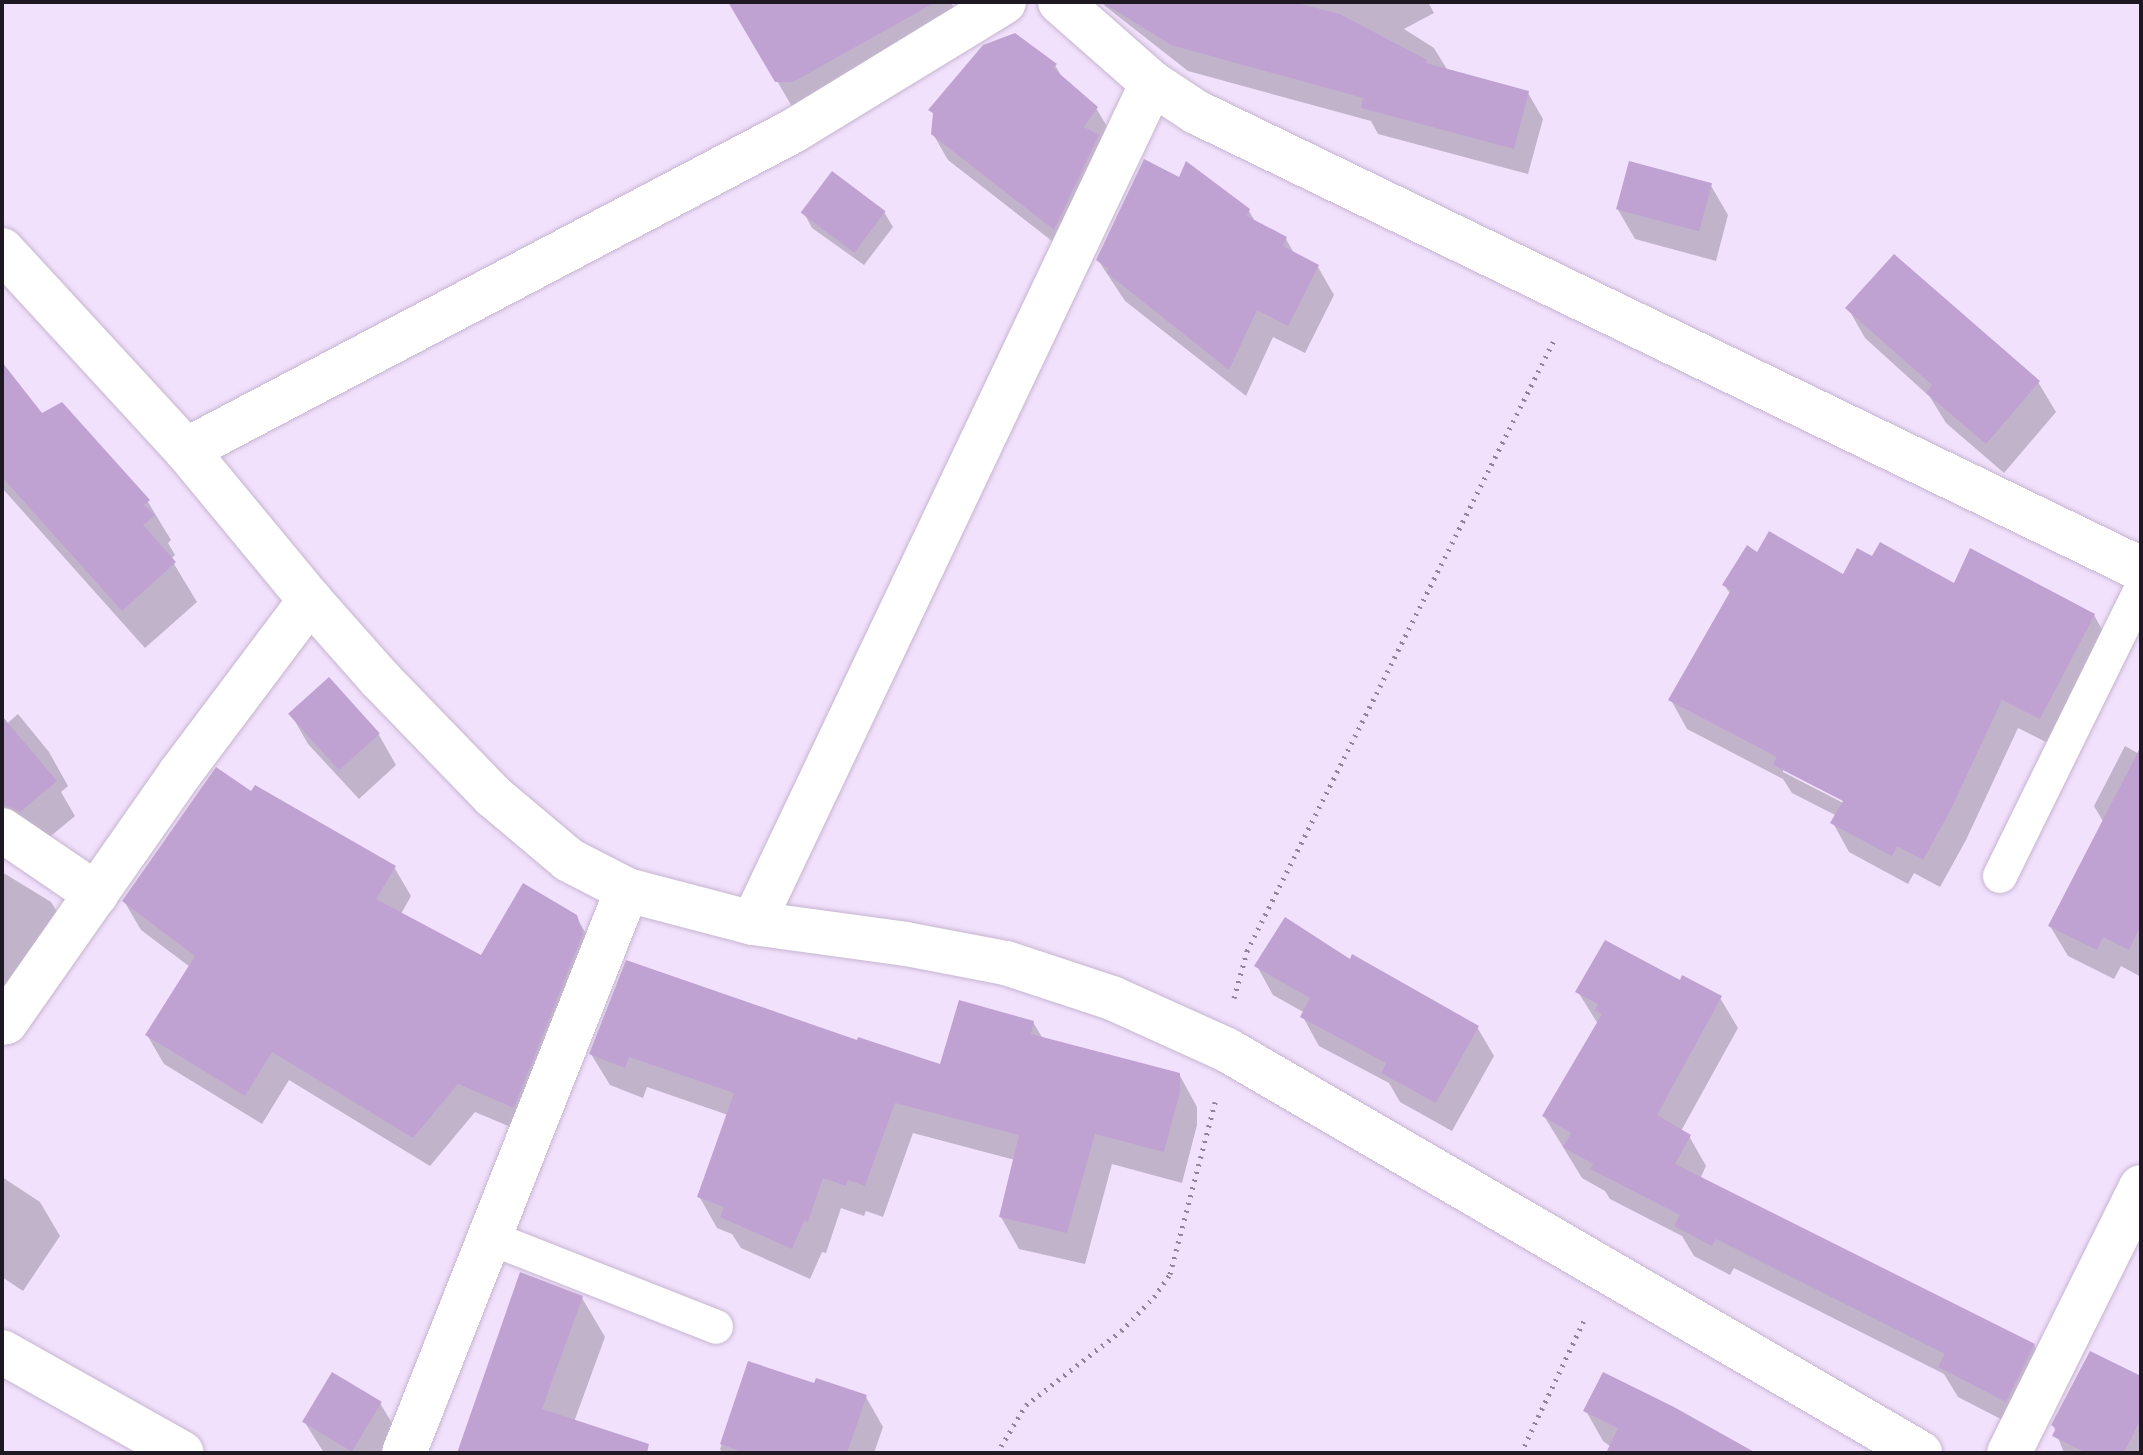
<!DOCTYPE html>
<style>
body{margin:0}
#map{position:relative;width:2143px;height:1455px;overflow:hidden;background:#f2e1fd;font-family:"PT Sans",sans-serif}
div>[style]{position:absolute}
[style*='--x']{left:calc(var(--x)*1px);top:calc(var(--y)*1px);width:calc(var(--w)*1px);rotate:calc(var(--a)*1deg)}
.shadow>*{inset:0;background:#0003}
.building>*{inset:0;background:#c0a2d2;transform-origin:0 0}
.path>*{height:5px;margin-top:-2.5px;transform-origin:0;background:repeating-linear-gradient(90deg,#908498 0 2px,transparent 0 8px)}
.roads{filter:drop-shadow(0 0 2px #c5b5cf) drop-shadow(0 0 2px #c5b5cf)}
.lane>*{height:34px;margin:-17px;padding:0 17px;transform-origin:17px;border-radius:17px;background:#fff}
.street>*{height:44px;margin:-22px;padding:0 22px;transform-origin:22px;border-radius:22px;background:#fff}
.secondary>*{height:44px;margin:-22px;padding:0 22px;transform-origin:22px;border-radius:22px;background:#fff}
span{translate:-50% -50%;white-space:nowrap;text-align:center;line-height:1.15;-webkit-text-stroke:7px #f2e1fd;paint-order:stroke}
.frame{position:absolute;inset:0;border:4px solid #1e1822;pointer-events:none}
</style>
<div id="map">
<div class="shadow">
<i style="clip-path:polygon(754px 2px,951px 2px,962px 26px,794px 110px,738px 14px)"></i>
<i style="clip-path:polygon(1100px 2px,1428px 2px,1434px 13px,1404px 29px,1434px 48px,1448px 71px,1528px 93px,1543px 119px,1528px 174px,1378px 134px,1371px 121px,1188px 71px)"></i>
<i style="clip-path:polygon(1055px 65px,1063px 79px,1096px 108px,1112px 135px,1070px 255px,948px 160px,933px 134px,935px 117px,931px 110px)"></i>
<i style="clip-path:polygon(1710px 184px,1728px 215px,1716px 261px,1635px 239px,1617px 208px)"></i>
<i style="clip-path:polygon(1249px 211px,1256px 223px,1286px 239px,1295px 255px,1318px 267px,1334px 295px,1305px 353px,1273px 337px,1246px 396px,1125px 301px,1098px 260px)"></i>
<i style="clip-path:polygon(884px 212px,893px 227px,864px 265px,812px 228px,804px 213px)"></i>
<i style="clip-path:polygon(1848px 308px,2038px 382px,2056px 412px,2004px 473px,1946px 423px,1930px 397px,1865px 338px)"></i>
<i style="clip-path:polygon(2px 385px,41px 416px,62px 404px,148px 502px,171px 540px,168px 543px,175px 555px,171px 559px,197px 602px,145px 648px,2px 488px)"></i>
<i style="clip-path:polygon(evenodd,1758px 554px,1844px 577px,1873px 559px,1955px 586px,2094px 615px,2110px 644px,2056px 747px,2018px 728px,1966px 840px,1940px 887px,1914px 873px,1908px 884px,1849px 852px,1833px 823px,1837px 816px,1792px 793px,1783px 779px,1687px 729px,1671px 700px,1731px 595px,1724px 585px,1758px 554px,1783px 768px,1853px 803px,1851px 807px,1783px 772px,1783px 768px)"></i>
<i style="clip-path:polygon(18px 714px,49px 752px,68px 786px,61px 792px,75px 816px,40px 845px,2px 848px,2px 728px)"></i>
<i style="clip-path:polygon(291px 714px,379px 735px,396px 765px,359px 799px,308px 744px)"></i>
<i style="clip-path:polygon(2125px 746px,2141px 755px,2141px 977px,2121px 966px,2114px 979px,2068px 956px,2050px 926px,2104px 823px,2094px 806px)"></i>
<i style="clip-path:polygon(252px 794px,394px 867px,411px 896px,401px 914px,482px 957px,576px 916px,593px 946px,530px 1135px,475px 1112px,430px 1166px,289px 1080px,262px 1124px,164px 1064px,147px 1035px,190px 967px,141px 930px,124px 901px)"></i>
<i style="clip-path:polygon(2px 872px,51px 902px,71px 935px,2px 1037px)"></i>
<i style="clip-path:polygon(1350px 962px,1477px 1027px,1494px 1056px,1452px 1131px,1400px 1102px,1389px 1083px,1319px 1046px,1303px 1017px,1305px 1013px,1273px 995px,1257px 966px)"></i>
<i style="clip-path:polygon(1681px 983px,1720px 998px,1738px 1028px,1681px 1131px,1689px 1136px,1706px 1166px,1700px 1179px,2034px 1345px,2051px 1375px,2024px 1431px,1958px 1397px,1944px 1374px,1734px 1268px,1730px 1275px,1694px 1256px,1682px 1236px,1610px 1199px,1605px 1191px,1582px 1178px,1544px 1116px,1598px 1024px,1578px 992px)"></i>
<i style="clip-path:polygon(1033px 1022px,1043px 1039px,1179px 1074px,1197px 1107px,1197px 1125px,1182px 1183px,1112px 1164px,1085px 1264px,1019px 1249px,1001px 1217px,1015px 1160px,913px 1133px,883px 1217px,866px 1211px,864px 1216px,841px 1208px,826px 1253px,822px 1252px,810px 1279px,741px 1248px,732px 1234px,717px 1228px,699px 1196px,728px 1115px,647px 1087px,643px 1098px,610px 1085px,591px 1054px,858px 1042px,942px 1066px)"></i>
<i style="clip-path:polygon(2px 1177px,40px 1202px,60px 1236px,23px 1291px,2px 1277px)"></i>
<i style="clip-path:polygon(582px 1298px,605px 1337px,574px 1422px,622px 1453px,459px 1453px)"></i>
<i style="clip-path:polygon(749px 1363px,815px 1386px,866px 1397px,883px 1427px,874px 1453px,722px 1453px,720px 1449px)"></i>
<i style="clip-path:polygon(2141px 1378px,2141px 1453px,2064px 1453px,2053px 1425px)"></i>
<i style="clip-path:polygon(380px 1403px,398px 1433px,386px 1453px,324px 1453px,304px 1421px)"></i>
<i style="clip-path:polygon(1586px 1411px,1754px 1453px,1619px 1453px,1603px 1441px)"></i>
</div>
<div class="building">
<i style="clip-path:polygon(728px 2px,936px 2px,793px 82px,775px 82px)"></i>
<i style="clip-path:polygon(1102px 2px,1293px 2px,1340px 14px,1427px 60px,1426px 63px,1529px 91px,1514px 149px,1361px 108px,1363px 98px,1171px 45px)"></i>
<i style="clip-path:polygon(1015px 33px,1057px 64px,1053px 68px,1098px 107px,1084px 127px,1099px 135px,1054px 230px,931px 134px,933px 113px,928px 110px,983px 45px)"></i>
<i style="clip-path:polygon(1144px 159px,1179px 177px,1186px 161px,1250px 209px,1247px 216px,1287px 237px,1283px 246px,1319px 265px,1288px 326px,1257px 310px,1229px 370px,1107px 273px,1109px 269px,1096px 260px)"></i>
<i style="left:1629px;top:161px;width:86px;height:50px;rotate:15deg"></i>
<i style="left:832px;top:171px;width:67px;height:52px;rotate:37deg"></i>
<i style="clip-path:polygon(1894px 254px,2040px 381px,1986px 444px,1926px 393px,1932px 385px,1845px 308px)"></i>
<i style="clip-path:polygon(2px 362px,42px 413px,62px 402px,150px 500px,144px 505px,155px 515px,143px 525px,176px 562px,122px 611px,2px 477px)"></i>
<i style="clip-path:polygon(1769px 531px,1843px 574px,1857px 548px,1872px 556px,1880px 542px,1954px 583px,1970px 548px,2095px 614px,2040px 719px,2002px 700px,1950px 811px,1923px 860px,1897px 846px,1892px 856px,1830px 823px,1843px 801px,1773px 765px,1777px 757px,1668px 700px,1731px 590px,1722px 585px,1747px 545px,1757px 552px)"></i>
<i style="left:329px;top:677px;width:76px;height:55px;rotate:48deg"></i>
<i style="clip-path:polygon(2px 716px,57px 781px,20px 812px,2px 805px)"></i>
<i style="clip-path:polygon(2141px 746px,2141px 925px,2129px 950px,2103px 937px,2097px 950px,2048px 926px)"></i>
<i style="clip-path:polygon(216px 767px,251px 791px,255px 785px,396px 866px,376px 899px,481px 955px,523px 883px,577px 915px,583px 934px,514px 1108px,458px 1084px,413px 1138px,272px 1052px,245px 1096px,145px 1035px,195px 956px,122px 901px)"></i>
<i style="clip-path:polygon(1285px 917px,1350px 959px,1352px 954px,1479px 1026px,1436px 1103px,1381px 1073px,1386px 1063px,1300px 1017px,1310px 998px,1254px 966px)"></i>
<i style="clip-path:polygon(1605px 940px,1680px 980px,1682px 975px,1722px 996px,1657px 1115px,1691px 1135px,1675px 1164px,2035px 1344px,2006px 1402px,1938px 1367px,1945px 1354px,1716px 1239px,1712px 1246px,1674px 1226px,1680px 1215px,1590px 1169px,1593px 1164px,1563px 1147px,1571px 1133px,1542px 1116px,1602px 1014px,1595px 1010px,1598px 1004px,1575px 992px)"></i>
<i style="clip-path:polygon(626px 960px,857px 1040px,858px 1037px,940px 1064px,959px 1000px,1034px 1021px,1031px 1034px,1180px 1073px,1180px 1092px,1164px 1152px,1095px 1134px,1067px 1233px,999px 1217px,1019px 1135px,895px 1103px,865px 1186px,848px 1180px,846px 1186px,823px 1178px,808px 1222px,804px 1221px,792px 1249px,720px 1217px,724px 1207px,697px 1197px,734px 1093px,629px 1057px,625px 1068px,589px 1054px)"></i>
<i style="clip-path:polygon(520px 1272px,583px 1296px,542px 1409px,649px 1444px,647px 1453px,457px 1453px)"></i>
<i style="clip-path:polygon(2090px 1351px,2141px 1376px,2141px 1419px,2124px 1453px,2087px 1453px,2052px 1436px,2056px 1428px,2051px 1425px)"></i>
<i style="clip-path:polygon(748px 1361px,814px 1383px,816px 1378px,867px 1395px,847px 1453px,745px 1453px,720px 1444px)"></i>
<i style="left:332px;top:1372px;width:58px;height:58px;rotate:31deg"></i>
<i style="clip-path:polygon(1603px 1372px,1674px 1407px,1756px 1453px,1606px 1453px,1618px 1428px,1583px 1411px)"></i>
</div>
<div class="path">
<i style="--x:1234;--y:998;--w:49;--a:-74.5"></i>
<i style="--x:1247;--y:951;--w:682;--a:-63.32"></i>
<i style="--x:997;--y:1453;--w:56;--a:-58.9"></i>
<i style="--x:1026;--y:1405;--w:120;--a:-37.9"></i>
<i style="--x:1121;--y:1331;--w:47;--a:-45.9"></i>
<i style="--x:1154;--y:1297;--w:28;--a:-55"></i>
<i style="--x:1170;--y:1274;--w:178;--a:-75.3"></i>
<i style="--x:1521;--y:1453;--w:149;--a:-64.6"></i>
</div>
<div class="roads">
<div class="lane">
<i style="--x:2000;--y:876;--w:320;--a:-63.8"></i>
<i style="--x:488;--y:1237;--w:245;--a:21.5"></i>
</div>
<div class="street">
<i style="--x:2;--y:250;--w:272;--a:47.4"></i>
<i style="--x:186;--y:450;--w:195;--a:50.4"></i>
<i style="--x:310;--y:600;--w:106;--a:48.5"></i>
<i style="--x:380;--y:679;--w:163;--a:46"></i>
<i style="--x:493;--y:796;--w:99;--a:40.1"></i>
<i style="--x:569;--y:860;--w:65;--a:27.3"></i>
<i style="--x:627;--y:890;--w:130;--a:14.7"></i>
<i style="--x:753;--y:923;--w:154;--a:7.8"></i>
<i style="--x:906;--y:944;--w:102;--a:10.8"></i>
<i style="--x:1006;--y:963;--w:112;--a:18.3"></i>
<i style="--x:1112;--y:998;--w:126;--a:24.3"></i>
<i style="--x:1227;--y:1050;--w:802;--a:30.18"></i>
<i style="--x:186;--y:450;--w:686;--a:-27.72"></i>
<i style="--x:793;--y:131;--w:247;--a:-31.4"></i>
<i style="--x:2;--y:830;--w:114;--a:34.2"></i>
<i style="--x:753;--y:923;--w:930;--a:-64.59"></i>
<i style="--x:2;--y:1023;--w:4;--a:-14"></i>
<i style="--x:6;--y:1022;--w:305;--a:-55"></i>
<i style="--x:181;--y:772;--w:215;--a:-53.1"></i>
<i style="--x:2;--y:1352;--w:206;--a:29.3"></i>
<i style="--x:404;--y:1453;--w:606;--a:-68.39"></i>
<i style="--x:2009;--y:1453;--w:297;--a:-63.6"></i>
</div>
<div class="secondary">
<i style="--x:1060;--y:2;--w:123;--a:41.4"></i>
<i style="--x:1152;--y:83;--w:53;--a:33.4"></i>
<i style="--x:1196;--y:112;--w:1050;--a:25.81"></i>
</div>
</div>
<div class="frame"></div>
</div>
